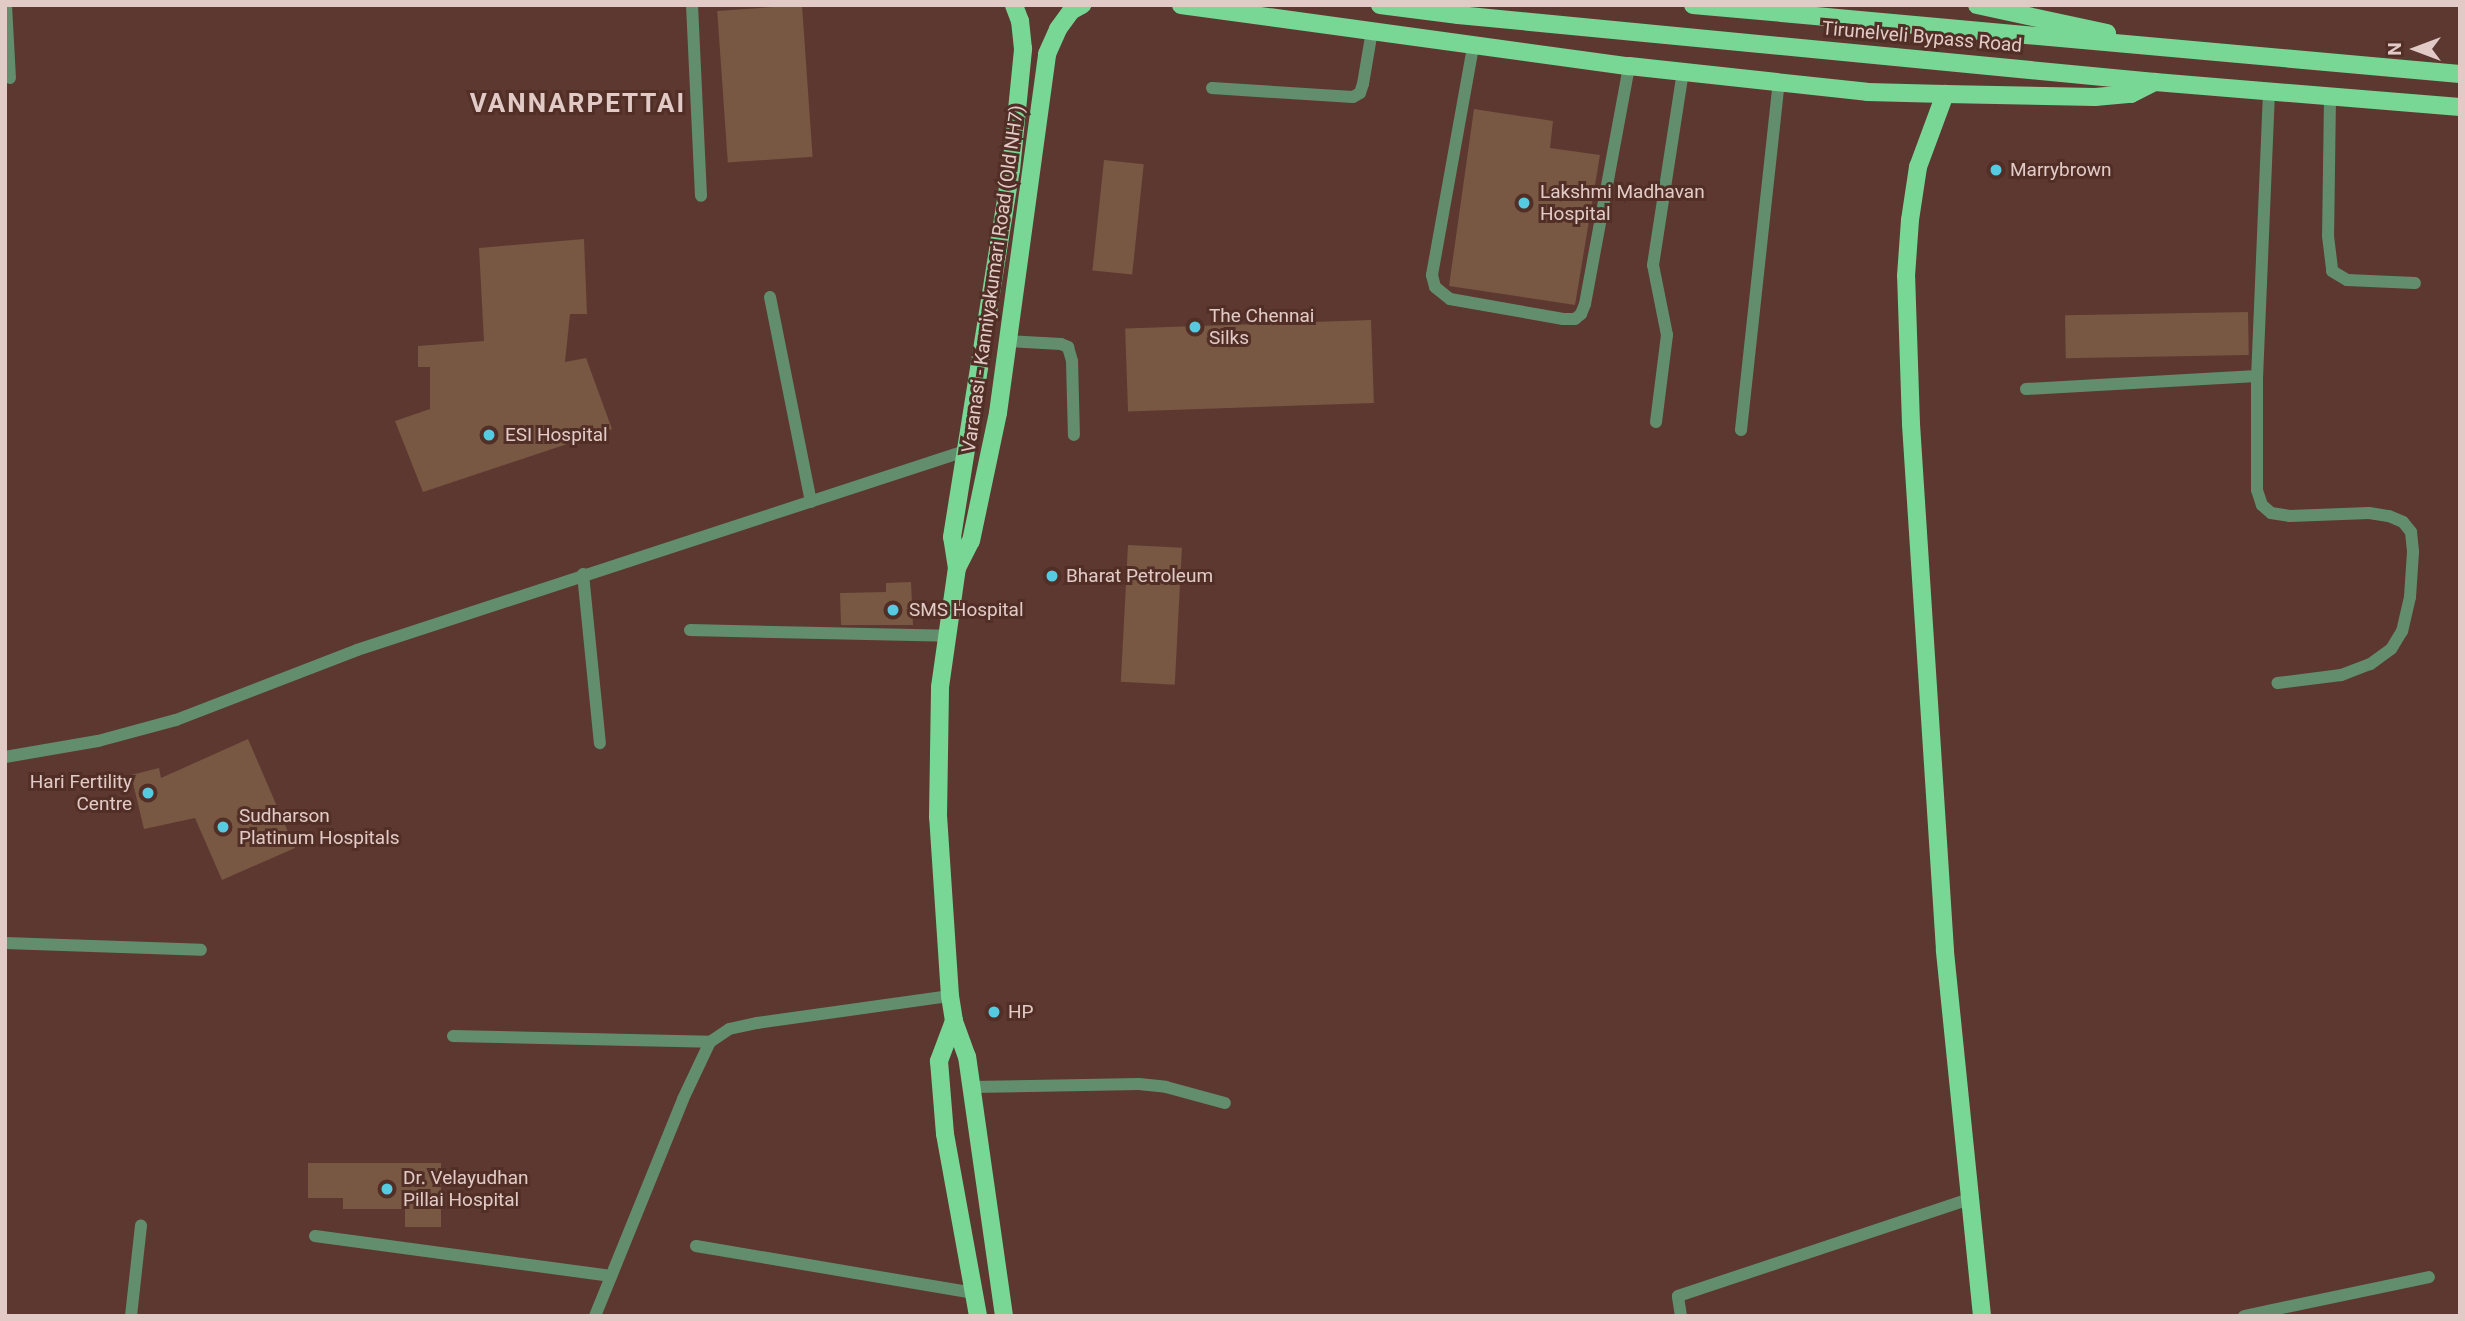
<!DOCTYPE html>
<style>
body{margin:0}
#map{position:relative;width:2465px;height:1321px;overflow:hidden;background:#5c3831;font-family:Roboto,sans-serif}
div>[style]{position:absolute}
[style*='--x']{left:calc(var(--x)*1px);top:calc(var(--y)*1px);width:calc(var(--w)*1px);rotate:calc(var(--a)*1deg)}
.building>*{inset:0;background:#785743;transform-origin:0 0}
.minor>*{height:12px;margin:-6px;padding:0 6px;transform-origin:6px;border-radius:6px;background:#628e6e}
.major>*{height:18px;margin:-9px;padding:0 9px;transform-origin:9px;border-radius:9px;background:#78d795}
.dots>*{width:19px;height:19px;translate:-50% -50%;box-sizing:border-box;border:4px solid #512e26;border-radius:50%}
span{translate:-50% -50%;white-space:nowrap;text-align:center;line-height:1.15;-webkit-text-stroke:6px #512e26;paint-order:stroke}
.street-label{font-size:19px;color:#e2cbc6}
.poi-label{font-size:19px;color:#e2cbc6}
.left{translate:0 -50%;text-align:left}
.right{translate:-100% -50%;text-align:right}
.district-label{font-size:26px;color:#e2cbc6;font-weight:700;letter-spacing:2px}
.frame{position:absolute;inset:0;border:7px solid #e2cbc6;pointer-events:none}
.north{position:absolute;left:2381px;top:14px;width:70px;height:70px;-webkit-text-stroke:5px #512e26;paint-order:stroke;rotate:270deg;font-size:19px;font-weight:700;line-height:28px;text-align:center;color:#e2cbc6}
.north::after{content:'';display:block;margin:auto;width:24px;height:32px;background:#e2cbc6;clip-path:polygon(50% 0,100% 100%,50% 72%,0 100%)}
</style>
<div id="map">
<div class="building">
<i style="left:802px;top:5px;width:152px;height:85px;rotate:86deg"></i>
<i style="clip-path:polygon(1474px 109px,1553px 121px,1550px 148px,1600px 155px,1575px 305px,1449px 286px)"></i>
<i style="left:1104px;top:160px;width:40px;height:111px;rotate:6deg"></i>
<i style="clip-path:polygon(584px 239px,587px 314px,570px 314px,565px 362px,586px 358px,612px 429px,423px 492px,395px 421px,430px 409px,430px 367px,418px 367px,418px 346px,484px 341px,479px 248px)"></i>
<i style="left:2248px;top:312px;width:43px;height:183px;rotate:89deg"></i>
<i style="left:1371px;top:320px;width:83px;height:246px;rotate:88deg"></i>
<i style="left:1128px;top:545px;width:54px;height:137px;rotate:3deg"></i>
<i style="clip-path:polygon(911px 582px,913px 625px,841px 625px,840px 593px,886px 592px,886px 583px)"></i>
<i style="clip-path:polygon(248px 739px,295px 848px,222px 880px,195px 818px,144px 829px,131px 775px,159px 768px,161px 778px)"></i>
<i style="clip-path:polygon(308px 1163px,441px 1163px,441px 1227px,405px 1227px,405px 1209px,343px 1209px,343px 1198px,308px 1198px)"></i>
</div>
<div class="minor">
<i style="--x:6;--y:5;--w:73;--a:86.9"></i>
<i style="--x:692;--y:5;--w:191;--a:87.3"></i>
<i style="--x:1473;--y:47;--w:232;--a:100.2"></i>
<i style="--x:1432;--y:275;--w:12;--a:76"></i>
<i style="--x:1435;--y:287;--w:19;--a:39"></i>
<i style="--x:1450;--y:299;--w:115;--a:10"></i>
<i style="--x:1563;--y:319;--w:12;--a:0"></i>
<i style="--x:1575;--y:319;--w:8;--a:-40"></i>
<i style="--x:1581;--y:314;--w:11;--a:-68"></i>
<i style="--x:1585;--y:304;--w:242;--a:-79.5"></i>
<i style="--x:1212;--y:88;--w:141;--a:3.7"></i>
<i style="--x:1353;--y:97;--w:8;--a:-30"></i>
<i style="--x:1360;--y:93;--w:9;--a:-72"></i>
<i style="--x:1363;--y:84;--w:54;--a:-80.4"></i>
<i style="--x:2269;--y:92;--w:284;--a:92.4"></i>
<i style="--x:2257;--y:376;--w:114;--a:90"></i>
<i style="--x:2257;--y:490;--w:16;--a:72"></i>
<i style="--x:2262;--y:505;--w:12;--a:42"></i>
<i style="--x:2271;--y:513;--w:19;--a:9"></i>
<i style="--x:2290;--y:516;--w:79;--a:-2.2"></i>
<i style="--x:2369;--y:513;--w:20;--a:9"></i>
<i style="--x:2389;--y:516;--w:15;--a:23"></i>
<i style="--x:2403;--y:522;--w:13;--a:51"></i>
<i style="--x:2411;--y:532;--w:20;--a:84"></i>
<i style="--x:2413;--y:552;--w:45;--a:93.8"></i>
<i style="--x:2410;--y:597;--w:35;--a:103"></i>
<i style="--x:2402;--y:631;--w:21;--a:121"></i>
<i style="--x:2391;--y:649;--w:26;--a:144"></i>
<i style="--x:2370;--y:664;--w:31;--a:159"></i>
<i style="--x:2341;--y:675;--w:64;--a:172.8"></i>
<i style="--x:2330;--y:97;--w:139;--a:90.8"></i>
<i style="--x:2328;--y:236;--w:35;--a:83"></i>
<i style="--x:2332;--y:271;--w:17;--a:31"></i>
<i style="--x:2347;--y:280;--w:68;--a:2.5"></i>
<i style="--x:770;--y:297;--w:209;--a:78.7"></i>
<i style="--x:1009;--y:341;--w:52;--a:3.3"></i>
<i style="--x:1061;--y:344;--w:8;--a:23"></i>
<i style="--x:1068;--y:347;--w:15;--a:74"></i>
<i style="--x:1072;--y:361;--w:74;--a:88.5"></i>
<i style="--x:2026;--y:389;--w:231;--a:-3.2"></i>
<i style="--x:1656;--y:422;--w:88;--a:-82.8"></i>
<i style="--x:1667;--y:335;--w:71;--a:-101.3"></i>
<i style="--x:1653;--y:265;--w:195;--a:-81.2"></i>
<i style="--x:1741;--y:430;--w:349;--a:-83.8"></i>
<i style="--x:583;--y:574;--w:170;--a:84.3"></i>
<i style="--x:690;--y:630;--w:258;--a:1.3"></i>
<i style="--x:5;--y:757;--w:94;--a:-9.8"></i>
<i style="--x:98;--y:741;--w:81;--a:-15.1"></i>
<i style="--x:176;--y:720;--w:194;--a:-21.1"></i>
<i style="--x:357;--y:650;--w:643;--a:-18.12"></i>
<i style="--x:5;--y:943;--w:196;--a:2"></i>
<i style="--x:453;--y:1036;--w:257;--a:1.3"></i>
<i style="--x:971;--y:1087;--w:168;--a:-1"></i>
<i style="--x:1139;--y:1084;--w:27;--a:6"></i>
<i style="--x:1166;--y:1087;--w:61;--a:15.2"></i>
<i style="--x:315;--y:1236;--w:299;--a:7.7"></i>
<i style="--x:696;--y:1246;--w:282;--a:9.6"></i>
<i style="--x:131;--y:1316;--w:91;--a:-83.7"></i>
<i style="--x:595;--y:1316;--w:234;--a:-67.9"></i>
<i style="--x:683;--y:1099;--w:63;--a:-64.7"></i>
<i style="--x:710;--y:1042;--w:23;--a:-34"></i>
<i style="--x:729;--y:1029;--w:29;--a:-12"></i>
<i style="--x:757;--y:1023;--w:195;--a:-8"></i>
<i style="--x:1681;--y:1316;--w:20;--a:-99"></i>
<i style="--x:1678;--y:1296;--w:308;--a:-18.4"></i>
<i style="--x:2244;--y:1316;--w:189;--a:-11.9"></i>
</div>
<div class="major">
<i style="--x:1181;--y:5;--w:452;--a:7.8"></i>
<i style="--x:1629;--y:66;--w:239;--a:6.2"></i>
<i style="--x:1867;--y:92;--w:78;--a:1.5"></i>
<i style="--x:1380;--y:5;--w:79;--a:7.3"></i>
<i style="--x:1458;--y:15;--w:700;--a:5.49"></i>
<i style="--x:2155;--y:82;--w:306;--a:4.7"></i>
<i style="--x:1693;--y:5;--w:770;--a:5.14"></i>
<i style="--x:1977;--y:5;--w:133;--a:12.2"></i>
<i style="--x:957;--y:568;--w:30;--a:-63"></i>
<i style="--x:971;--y:541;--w:131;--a:-78.1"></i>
<i style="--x:998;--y:413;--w:362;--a:-82.2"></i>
<i style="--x:1047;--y:54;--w:27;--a:-66"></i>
<i style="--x:1058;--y:29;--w:22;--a:-54"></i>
<i style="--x:1071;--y:11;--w:13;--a:-29"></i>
<i style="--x:954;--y:1021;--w:43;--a:110.6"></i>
<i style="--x:939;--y:1061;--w:73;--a:85.3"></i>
<i style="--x:945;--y:1134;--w:185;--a:79.7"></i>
<i style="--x:1004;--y:1316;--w:262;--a:-98.1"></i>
<i style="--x:967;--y:1057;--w:38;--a:-110"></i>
<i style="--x:954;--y:1021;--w:25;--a:-99"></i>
<i style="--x:950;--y:996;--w:179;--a:-93.8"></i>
<i style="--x:938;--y:817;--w:130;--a:-89.1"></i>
<i style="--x:940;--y:687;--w:120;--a:-81.9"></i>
<i style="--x:957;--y:568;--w:31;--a:-99"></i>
<i style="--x:952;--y:537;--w:372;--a:-80.9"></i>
<i style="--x:1011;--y:170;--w:122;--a:-84.3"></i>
<i style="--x:1023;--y:49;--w:28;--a:-96"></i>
<i style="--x:1020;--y:21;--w:17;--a:-111"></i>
<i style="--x:1982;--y:1316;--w:368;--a:-95.8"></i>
<i style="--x:1945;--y:950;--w:527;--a:-93.7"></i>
<i style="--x:1911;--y:424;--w:148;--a:-91.9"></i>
<i style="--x:1906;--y:276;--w:56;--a:-85.9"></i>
<i style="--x:1910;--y:220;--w:54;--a:-81.4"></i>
<i style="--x:1918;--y:167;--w:78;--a:-69.7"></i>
<i style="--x:1945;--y:94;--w:150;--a:1.1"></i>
<i style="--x:2095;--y:97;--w:36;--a:-5"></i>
<i style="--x:2131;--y:94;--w:27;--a:-27"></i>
</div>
<div class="dots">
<i style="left:1996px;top:170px;background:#55cae0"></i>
<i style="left:1524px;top:203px;background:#55cae0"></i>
<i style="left:1195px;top:327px;background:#55cae0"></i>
<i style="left:489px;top:435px;background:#55cae0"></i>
<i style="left:1052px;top:576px;background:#55cae0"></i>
<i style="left:893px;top:610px;background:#55cae0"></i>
<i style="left:148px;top:793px;background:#55cae0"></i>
<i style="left:223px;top:827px;background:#55cae0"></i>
<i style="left:994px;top:1012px;background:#55cae0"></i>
<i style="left:387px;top:1189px;background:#55cae0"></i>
</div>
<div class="street-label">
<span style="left:1922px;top:37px;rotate:5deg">Tirunelveli Bypass Road</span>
<span style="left:993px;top:279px;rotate:-82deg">Varanasi - Kanniyakumari Road (Old NH7)</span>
</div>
<div class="poi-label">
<span class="left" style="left:2010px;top:170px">Marrybrown</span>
<span class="left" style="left:1540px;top:203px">Lakshmi Madhavan<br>Hospital</span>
<span class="left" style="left:1209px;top:327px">The Chennai<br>Silks</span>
<span class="left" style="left:505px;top:435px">ESI Hospital</span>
<span class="left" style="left:1066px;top:576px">Bharat Petroleum</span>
<span class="left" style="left:909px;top:610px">SMS Hospital</span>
<span class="right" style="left:132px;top:793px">Hari Fertility<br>Centre</span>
<span class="left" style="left:239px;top:827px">Sudharson<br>Platinum Hospitals</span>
<span class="left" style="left:1008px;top:1012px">HP</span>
<span class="left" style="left:403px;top:1189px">Dr. Velayudhan<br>Pillai Hospital</span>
</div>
<div class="district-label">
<span style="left:578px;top:104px">VANNARPETTAI</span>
</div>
<div class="frame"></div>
<div class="north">N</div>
</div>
